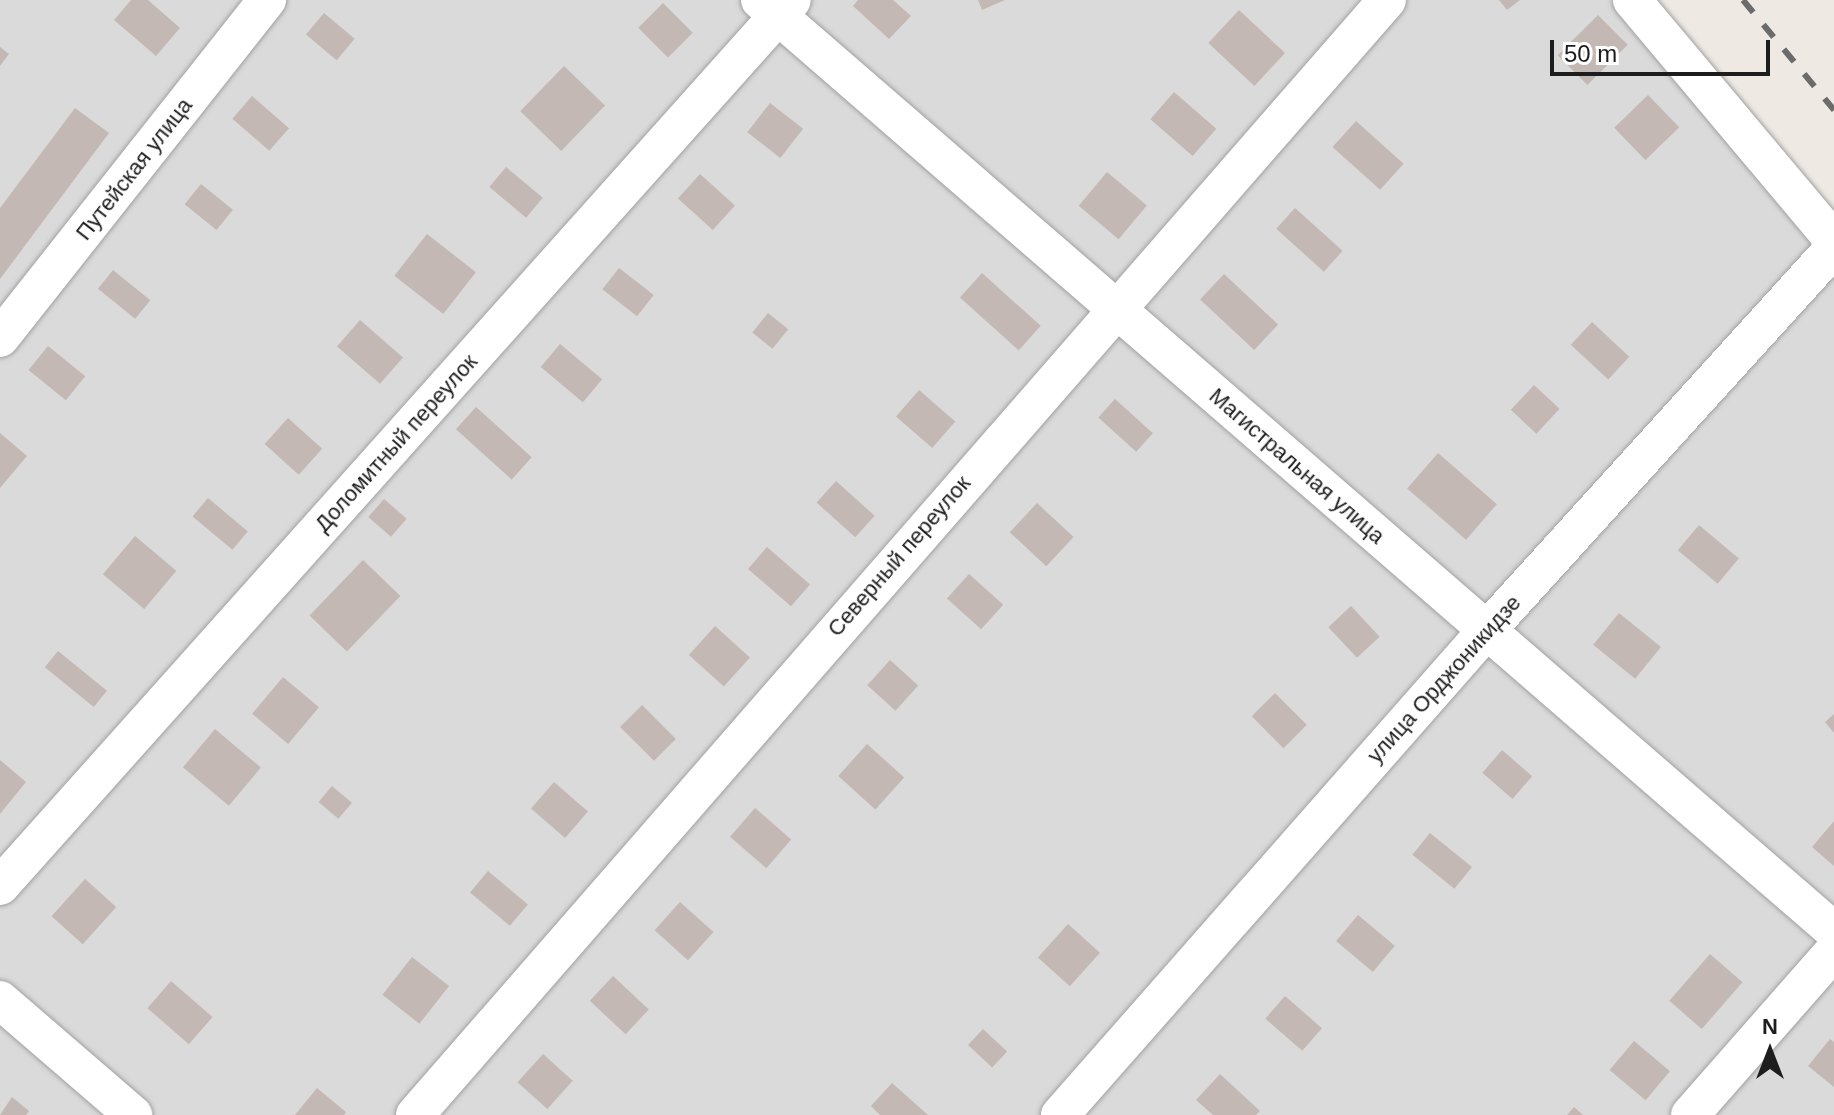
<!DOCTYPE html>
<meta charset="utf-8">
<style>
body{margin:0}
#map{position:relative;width:1834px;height:1115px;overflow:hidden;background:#eee9e3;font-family:Helvetica,sans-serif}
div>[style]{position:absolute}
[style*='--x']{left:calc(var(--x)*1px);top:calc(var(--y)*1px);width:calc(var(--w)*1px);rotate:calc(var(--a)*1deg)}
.residential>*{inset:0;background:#dbdada}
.building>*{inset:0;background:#c3b8b3;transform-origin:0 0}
.roads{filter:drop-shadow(0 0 2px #a1a1a1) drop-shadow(0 0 2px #a1a1a1)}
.minor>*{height:38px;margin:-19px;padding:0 19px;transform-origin:19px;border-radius:19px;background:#fff}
.rail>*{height:6px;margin-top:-3px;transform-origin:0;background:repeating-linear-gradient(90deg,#6b6b6b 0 16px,transparent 0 32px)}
span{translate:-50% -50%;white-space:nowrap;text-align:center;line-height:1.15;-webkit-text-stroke:7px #fff;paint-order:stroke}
.street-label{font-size:22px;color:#1d1d1d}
.north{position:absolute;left:1730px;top:1011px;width:80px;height:80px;-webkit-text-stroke:6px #fff;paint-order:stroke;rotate:0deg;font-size:22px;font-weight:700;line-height:32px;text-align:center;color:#1d1d1d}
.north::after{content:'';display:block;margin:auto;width:28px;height:36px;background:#1d1d1d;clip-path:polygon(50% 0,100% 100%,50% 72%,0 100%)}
.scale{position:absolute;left:1550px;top:40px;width:220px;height:36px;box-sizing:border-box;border:4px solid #1d1d1d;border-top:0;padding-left:10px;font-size:24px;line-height:28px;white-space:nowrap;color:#1d1d1d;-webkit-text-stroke:6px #fff;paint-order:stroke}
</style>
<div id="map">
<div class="residential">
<i style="clip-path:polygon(0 0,257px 0,0 326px)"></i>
<i style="clip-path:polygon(276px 0,741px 0,763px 19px,0 872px,0 349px)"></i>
<i style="clip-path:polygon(808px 0,1374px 0,1115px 294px,794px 15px)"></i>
<i style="clip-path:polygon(1399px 0,1610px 0,1819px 253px,1487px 615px,1131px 307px)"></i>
<i style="clip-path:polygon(778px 30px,1099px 314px,402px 1115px,151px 1115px,0 982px,0 901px)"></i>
<i style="clip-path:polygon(1834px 269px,1834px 917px,1502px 631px)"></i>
<i style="clip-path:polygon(1114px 327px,1472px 632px,1047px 1115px,427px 1115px)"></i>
<i style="clip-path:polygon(1489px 646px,1828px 943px,1678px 1115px,1074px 1115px)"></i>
<i style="clip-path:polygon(1834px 964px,1834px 1115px,1702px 1115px)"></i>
<i style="clip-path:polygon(0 1019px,113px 1115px,0 1115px)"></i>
</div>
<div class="building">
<i style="clip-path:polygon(131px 0,148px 0,180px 28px,156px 56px,114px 20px)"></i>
<i style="clip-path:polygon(858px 0,893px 0,911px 16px,889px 39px,853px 6px)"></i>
<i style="clip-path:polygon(978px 0,1005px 0,982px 10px)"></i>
<i style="clip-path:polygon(1499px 0,1520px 0,1507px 10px)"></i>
<i style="left:663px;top:3px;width:42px;height:35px;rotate:45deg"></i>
<i style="left:1239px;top:10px;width:63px;height:45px;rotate:43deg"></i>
<i style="left:324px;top:13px;width:40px;height:28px;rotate:40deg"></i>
<i style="left:1598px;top:15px;width:42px;height:57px;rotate:45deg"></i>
<i style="clip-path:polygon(0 47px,9px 54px,0 66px)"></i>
<i style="left:564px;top:66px;width:57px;height:63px;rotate:44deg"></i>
<i style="left:1174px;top:92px;width:56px;height:36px;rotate:41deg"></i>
<i style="left:1648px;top:95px;width:45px;height:47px;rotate:46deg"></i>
<i style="left:252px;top:96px;width:49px;height:30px;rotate:41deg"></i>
<i style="left:770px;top:103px;width:42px;height:37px;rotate:38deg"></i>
<i style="clip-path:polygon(75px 108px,109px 133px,0 279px,0 208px)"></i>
<i style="left:1356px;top:121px;width:64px;height:35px;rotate:42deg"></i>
<i style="left:506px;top:167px;width:48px;height:26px;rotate:40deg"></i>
<i style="left:1107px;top:172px;width:52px;height:44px;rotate:40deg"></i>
<i style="left:700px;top:174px;width:47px;height:33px;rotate:42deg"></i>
<i style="left:201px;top:184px;width:41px;height:26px;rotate:39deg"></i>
<i style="left:1295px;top:208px;width:64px;height:28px;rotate:42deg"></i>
<i style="left:427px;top:234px;width:62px;height:53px;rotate:38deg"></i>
<i style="left:619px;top:268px;width:44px;height:27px;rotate:38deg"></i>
<i style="left:113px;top:270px;width:48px;height:24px;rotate:39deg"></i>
<i style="left:982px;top:273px;width:79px;height:33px;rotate:42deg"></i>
<i style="left:1224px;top:274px;width:74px;height:35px;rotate:43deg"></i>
<i style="left:768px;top:313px;width:26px;height:25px;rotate:39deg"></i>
<i style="left:360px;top:320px;width:57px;height:35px;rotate:41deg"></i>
<i style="left:1592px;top:322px;width:51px;height:31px;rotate:43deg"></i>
<i style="left:560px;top:344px;width:55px;height:30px;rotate:40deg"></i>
<i style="left:48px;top:346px;width:48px;height:31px;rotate:39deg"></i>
<i style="left:1534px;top:385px;width:35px;height:34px;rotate:43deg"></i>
<i style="left:919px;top:390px;width:48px;height:35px;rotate:41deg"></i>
<i style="left:1115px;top:399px;width:51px;height:25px;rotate:42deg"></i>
<i style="left:476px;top:407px;width:75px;height:30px;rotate:42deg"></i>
<i style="left:288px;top:418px;width:46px;height:35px;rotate:42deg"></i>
<i style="clip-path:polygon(0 433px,27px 456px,0 488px)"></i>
<i style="left:1438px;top:453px;width:78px;height:47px;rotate:41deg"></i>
<i style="left:836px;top:481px;width:52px;height:29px;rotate:42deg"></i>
<i style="left:208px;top:498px;width:52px;height:24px;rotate:40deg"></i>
<i style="left:384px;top:499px;width:30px;height:24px;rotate:41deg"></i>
<i style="left:1037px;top:503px;width:50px;height:40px;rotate:43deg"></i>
<i style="left:1699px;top:525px;width:52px;height:33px;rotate:40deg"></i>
<i style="left:135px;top:536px;width:54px;height:50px;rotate:40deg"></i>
<i style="left:767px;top:547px;width:57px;height:29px;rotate:41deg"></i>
<i style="left:363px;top:560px;width:52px;height:77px;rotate:44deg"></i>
<i style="left:969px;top:574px;width:46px;height:33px;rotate:42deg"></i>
<i style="left:1351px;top:606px;width:42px;height:31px;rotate:47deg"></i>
<i style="left:1619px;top:613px;width:54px;height:41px;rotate:39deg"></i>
<i style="left:715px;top:626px;width:47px;height:39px;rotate:42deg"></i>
<i style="left:58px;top:651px;width:63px;height:21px;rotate:39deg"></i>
<i style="left:890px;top:660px;width:38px;height:34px;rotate:42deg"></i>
<i style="left:283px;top:677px;width:47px;height:48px;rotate:40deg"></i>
<i style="left:1275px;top:693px;width:45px;height:33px;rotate:45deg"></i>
<i style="left:642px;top:705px;width:48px;height:31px;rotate:45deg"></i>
<i style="clip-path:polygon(1834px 714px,1834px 733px,1825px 722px)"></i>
<i style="left:215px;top:729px;width:60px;height:50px;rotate:40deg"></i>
<i style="left:867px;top:744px;width:50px;height:43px;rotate:42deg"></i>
<i style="left:1502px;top:750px;width:40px;height:30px;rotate:41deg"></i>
<i style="clip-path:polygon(0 760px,26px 782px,0 814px)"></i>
<i style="left:554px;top:782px;width:45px;height:35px;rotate:41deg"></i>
<i style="left:332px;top:786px;width:26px;height:21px;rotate:40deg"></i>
<i style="left:755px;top:808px;width:48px;height:38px;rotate:41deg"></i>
<i style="clip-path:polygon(1834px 821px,1834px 866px,1812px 847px)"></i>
<i style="left:1430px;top:833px;width:54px;height:28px;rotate:39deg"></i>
<i style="left:488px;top:871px;width:52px;height:28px;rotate:40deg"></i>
<i style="left:85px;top:879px;width:42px;height:50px;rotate:42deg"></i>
<i style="left:680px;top:902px;width:45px;height:38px;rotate:42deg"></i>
<i style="left:1358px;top:915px;width:48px;height:34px;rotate:40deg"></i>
<i style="left:1068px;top:924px;width:43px;height:45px;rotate:42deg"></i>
<i style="left:1710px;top:954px;width:43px;height:62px;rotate:41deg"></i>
<i style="left:412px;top:957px;width:47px;height:48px;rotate:38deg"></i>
<i style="left:613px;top:976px;width:49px;height:34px;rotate:43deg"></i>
<i style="left:171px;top:981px;width:55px;height:36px;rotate:41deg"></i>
<i style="left:1285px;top:996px;width:49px;height:30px;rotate:41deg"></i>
<i style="left:983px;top:1029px;width:33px;height:22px;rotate:43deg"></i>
<i style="clip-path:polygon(1830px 1039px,1834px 1042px,1834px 1087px,1808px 1066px)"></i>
<i style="left:1634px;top:1041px;width:47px;height:38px;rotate:40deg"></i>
<i style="left:543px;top:1054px;width:40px;height:38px;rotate:42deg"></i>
<i style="clip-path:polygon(1220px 1074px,1260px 1111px,1256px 1115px,1213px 1115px,1196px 1100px)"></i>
<i style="clip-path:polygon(892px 1083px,928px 1115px,880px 1115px,871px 1106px)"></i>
<i style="clip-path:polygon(317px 1088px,346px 1112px,344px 1115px,295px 1115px)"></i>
<i style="clip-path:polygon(12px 1097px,29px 1111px,26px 1115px,0 1115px)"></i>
<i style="clip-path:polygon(1574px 1107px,1583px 1115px,1567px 1115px)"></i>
</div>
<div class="roads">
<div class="minor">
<i style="--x:760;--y:0;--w:1421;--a:40.92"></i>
<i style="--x:1632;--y:0;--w:314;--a:50"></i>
<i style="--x:0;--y:338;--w:431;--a:-51.7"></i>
<i style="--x:0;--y:886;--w:1188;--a:-48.21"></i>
<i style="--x:0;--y:1000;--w:176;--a:40.8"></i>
<i style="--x:415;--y:1115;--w:1479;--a:-48.92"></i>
<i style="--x:1060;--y:1115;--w:646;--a:-48.64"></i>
<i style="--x:1487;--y:630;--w:516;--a:-47.75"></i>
<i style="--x:1690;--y:1115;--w:218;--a:-48.7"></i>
</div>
</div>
<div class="rail">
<i style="--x:1743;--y:0;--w:143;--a:50.4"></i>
</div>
<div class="street-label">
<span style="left:134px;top:169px;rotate:-52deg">Путейская улица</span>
<span style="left:396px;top:443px;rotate:-48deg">Доломитный переулок</span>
<span style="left:1297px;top:466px;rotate:41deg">Магистральная улица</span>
<span style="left:899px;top:556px;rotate:-49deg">Северный переулок</span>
<span style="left:1444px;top:679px;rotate:-48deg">улица Орджоникидзе</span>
</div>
<div class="north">N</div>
<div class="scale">50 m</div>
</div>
